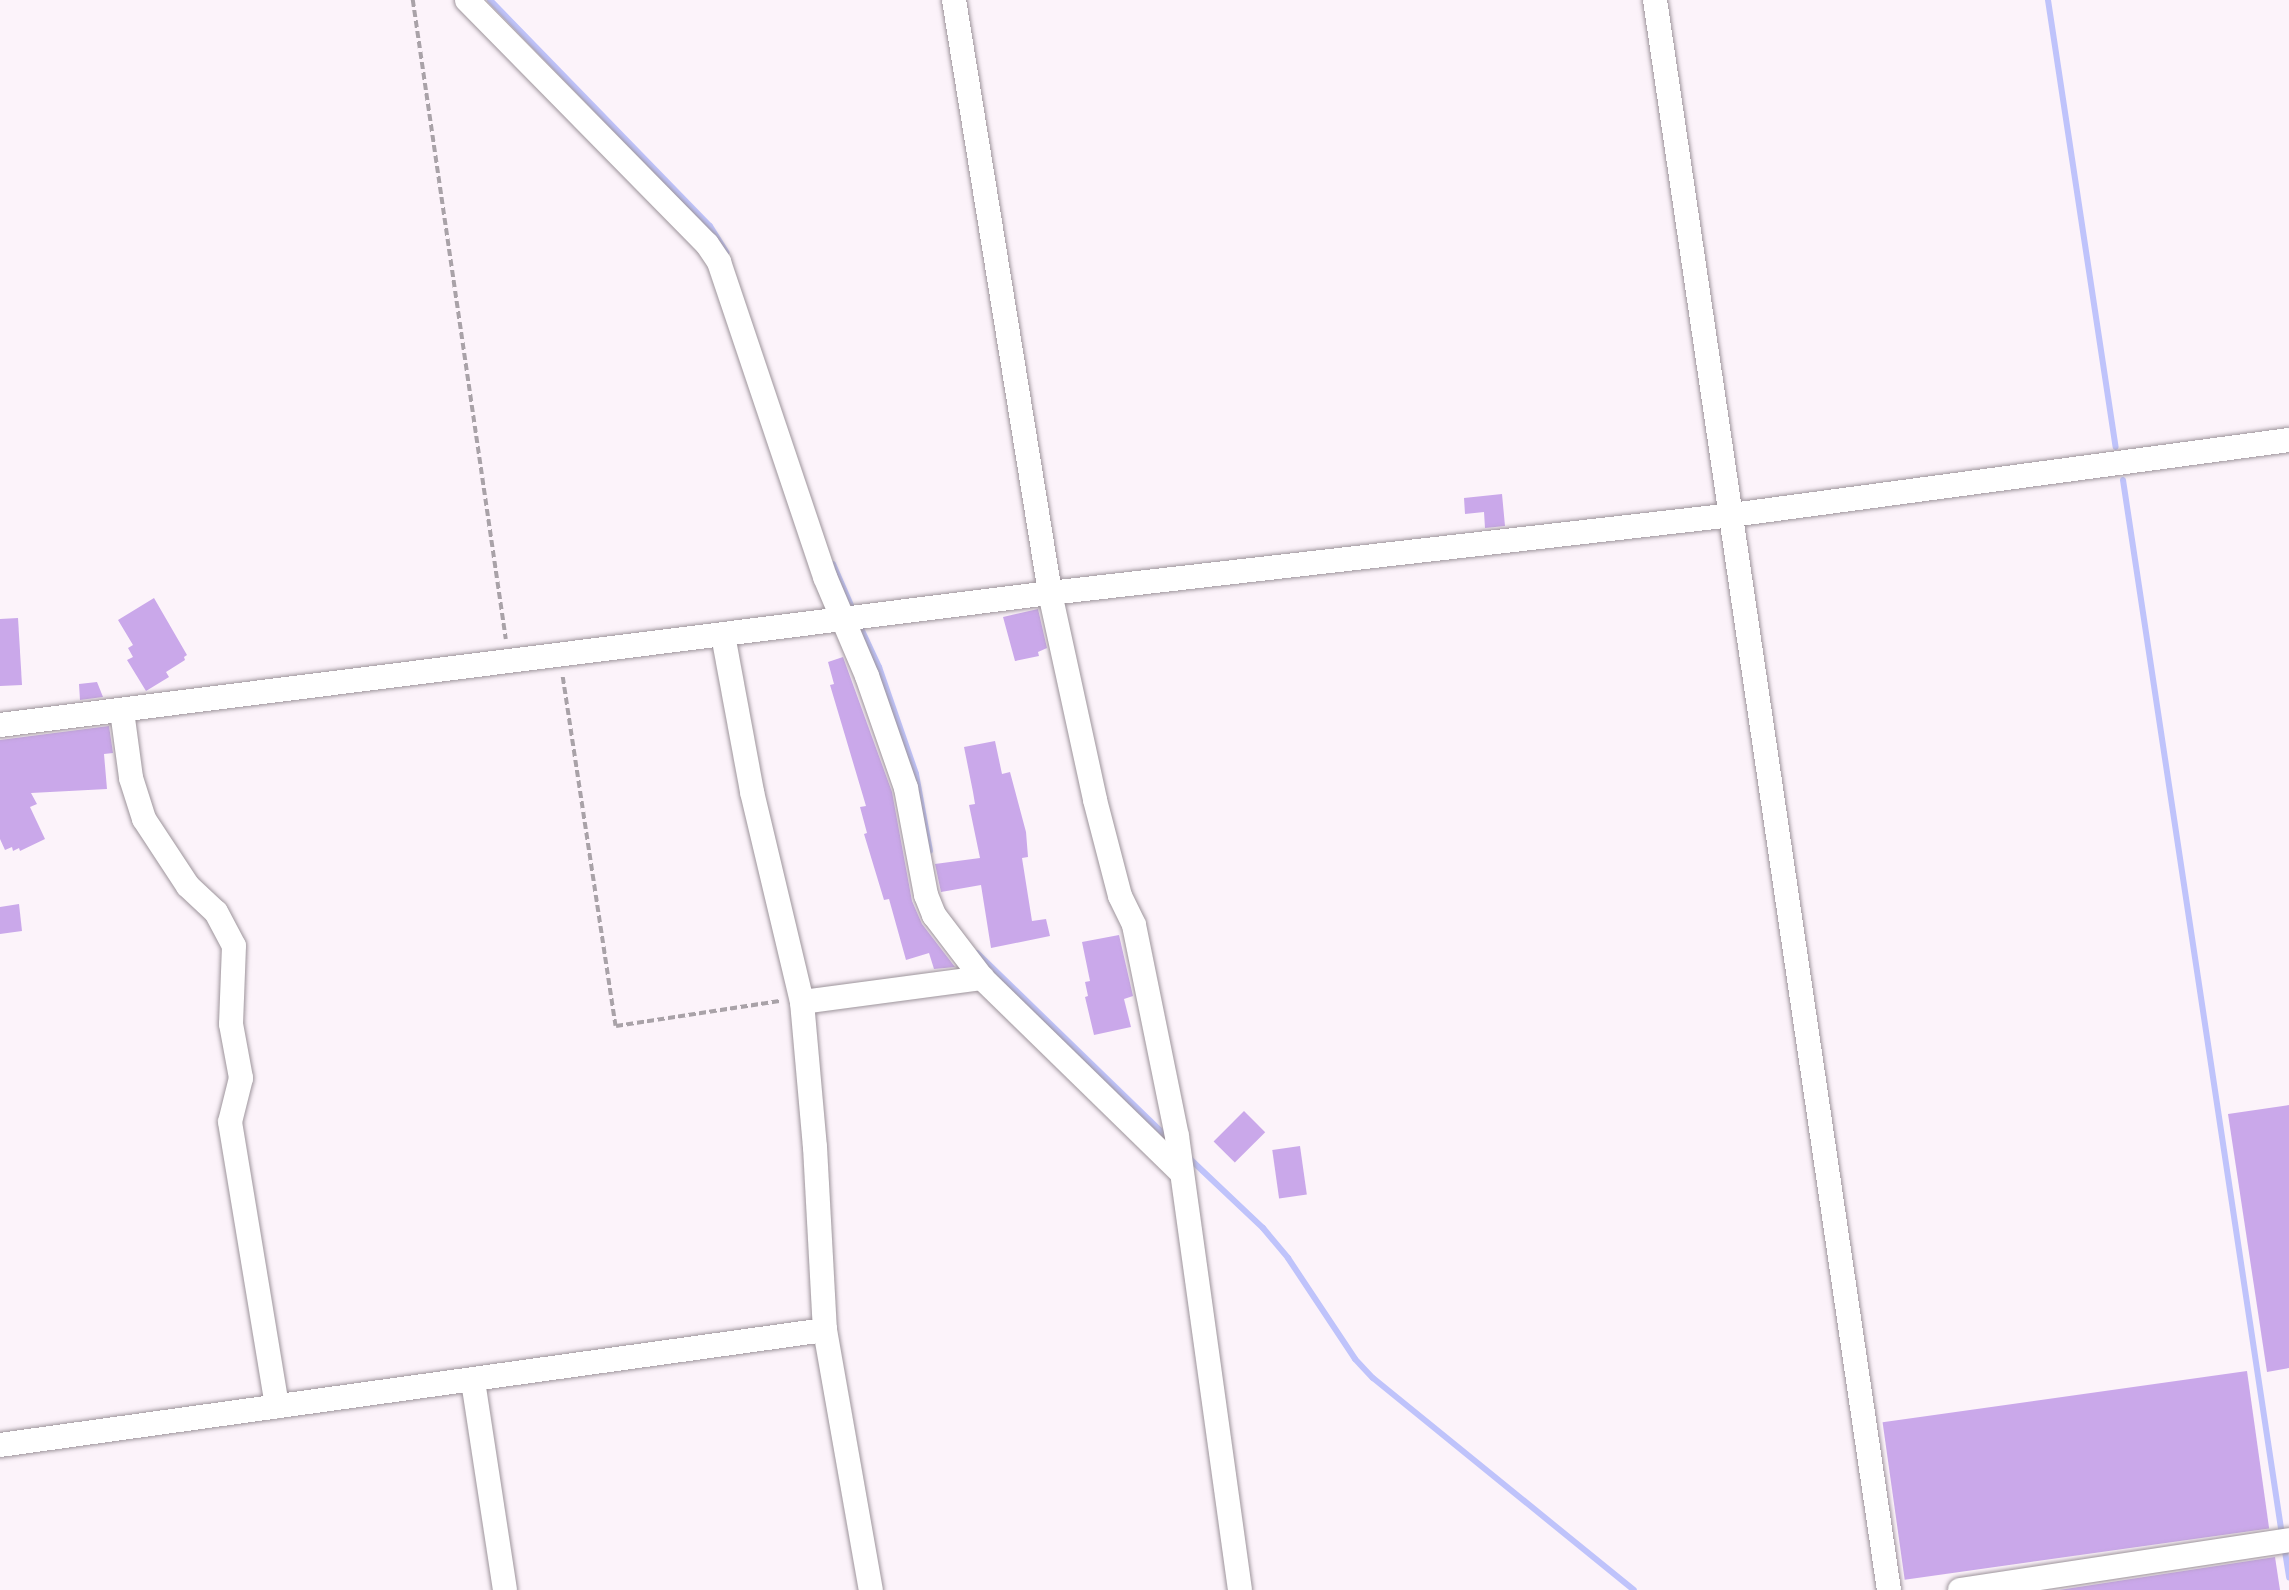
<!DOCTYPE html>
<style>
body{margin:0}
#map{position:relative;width:2289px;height:1590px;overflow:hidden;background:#fcf3fa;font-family:Bitter,serif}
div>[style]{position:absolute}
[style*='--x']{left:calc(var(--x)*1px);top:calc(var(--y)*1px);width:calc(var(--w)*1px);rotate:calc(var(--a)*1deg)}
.stream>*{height:6px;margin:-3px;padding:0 3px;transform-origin:3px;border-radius:3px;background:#bfc3fb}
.building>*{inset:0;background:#caa8ea;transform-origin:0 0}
.path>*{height:3.5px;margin-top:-1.75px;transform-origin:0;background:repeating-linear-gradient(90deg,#a9a2a8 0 7px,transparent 0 10.5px)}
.roads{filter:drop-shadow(0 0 2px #9d949b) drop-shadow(0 0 2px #9d949b)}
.minor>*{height:24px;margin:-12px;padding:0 12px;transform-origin:12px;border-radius:12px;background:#fff}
span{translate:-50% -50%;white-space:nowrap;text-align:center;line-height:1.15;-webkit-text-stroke:5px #fcf3fa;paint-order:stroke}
</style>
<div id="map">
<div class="stream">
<i style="--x:490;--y:0;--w:315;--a:45.8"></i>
<i style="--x:710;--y:226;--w:31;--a:58"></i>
<i style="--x:2048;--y:0;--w:452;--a:81.4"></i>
<i style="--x:2123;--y:480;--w:1067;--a:81.43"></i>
<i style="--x:833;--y:564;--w:52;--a:66.4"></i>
<i style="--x:858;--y:622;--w:50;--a:65"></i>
<i style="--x:879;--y:667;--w:113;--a:70.9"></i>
<i style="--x:916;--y:774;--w:78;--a:79.7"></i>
<i style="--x:977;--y:953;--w:266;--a:44.1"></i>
<i style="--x:1189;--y:1158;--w:102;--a:43.4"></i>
<i style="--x:1263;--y:1228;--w:39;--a:50"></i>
<i style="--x:1288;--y:1258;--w:121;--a:56.4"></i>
<i style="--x:1355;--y:1359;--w:26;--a:47"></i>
<i style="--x:1373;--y:1378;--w:336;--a:39.1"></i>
<i style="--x:2284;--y:1545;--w:33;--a:81"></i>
</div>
<div class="building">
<i style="clip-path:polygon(1502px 494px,1505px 526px,1485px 528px,1484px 512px,1465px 514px,1464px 498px)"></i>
<i style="clip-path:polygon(154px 598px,187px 655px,184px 657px,185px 660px,166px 672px,169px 677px,146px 691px,127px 660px,133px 657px,128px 648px,133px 645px,118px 620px)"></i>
<i style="clip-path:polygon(1038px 609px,1047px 648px,1038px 652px,1039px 656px,1015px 661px,1003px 617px)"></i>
<i style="clip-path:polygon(18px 618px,22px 685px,0 686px,0 619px)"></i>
<i style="clip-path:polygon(843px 657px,892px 792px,912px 901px,922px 924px,955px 967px,934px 969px,929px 953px,906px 960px,889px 899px,884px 900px,864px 834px,867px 833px,860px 807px,866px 806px,830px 685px,834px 684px,828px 662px)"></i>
<i style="clip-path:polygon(97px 682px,103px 697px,80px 700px,79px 684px)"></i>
<i style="clip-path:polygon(109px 726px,113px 753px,104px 754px,107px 789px,31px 793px,37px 804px,30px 807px,45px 839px,20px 851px,19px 848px,13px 851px,12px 847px,5px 850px,0 839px,0 740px)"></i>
<i style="clip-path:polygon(995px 741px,1002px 774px,1010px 772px,1026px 832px,1028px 857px,1022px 858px,1032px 921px,1046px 919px,1050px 936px,991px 948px,981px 885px,941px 892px,935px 864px,980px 858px,969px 805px,975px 804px,973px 792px,964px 747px)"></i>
<i style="clip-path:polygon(19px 904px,22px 931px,0 934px,0 907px)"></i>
<i style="clip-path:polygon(1119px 935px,1133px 996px,1124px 999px,1131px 1027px,1094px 1035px,1085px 997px,1088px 996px,1085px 982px,1090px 981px,1082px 942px)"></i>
<i style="clip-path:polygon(2289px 1105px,2289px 1368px,2267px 1372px,2228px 1114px)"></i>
<i style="left:1244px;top:1111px;width:30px;height:43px;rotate:45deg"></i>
<i style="left:1300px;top:1146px;width:49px;height:28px;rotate:82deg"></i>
<i style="left:2247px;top:1371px;width:159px;height:368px;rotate:82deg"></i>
<i style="clip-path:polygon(2275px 1557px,2280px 1590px,2059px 1590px)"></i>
</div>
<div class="path">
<i style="--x:413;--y:0;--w:646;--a:81.72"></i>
<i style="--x:563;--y:677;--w:353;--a:81.4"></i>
<i style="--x:616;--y:1026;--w:165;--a:-8.7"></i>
</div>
<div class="roads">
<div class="minor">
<i style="--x:467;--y:0;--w:342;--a:45.5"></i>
<i style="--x:707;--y:244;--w:22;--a:56"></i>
<i style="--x:719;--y:262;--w:332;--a:71.4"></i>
<i style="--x:825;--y:577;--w:108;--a:67"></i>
<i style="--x:867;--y:676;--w:119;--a:70.8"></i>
<i style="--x:906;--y:788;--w:109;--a:79.4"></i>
<i style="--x:926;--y:895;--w:22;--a:68"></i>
<i style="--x:934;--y:915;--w:79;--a:52.7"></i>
<i style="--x:954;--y:0;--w:601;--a:80.8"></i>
<i style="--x:1050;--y:593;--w:212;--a:77.7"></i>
<i style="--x:1095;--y:800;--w:99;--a:75.4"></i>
<i style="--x:1120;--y:896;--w:32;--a:64"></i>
<i style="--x:1134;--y:925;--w:215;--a:78.5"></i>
<i style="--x:1177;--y:1136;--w:458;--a:82.1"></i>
<i style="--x:1655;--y:0;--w:1607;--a:81.63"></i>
<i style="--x:723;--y:635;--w:160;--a:79.5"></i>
<i style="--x:752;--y:792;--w:216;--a:76.6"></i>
<i style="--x:802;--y:1002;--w:146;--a:84.9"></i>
<i style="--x:815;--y:1147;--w:183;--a:86.9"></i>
<i style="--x:825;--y:1330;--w:264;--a:80"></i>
<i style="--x:122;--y:711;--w:68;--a:82.3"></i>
<i style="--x:131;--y:778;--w:43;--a:72.4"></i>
<i style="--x:144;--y:819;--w:80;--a:56.7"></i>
<i style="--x:188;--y:886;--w:38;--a:43"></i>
<i style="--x:216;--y:912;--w:38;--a:62"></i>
<i style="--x:234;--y:946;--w:78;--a:92.2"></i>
<i style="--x:231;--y:1024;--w:55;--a:79.5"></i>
<i style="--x:241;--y:1078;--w:45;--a:104"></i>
<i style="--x:230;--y:1122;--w:288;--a:80.6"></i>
<i style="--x:0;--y:725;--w:1058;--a:-7.17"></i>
<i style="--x:1050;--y:593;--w:686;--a:-6.52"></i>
<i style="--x:1732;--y:515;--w:562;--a:-7.67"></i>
<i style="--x:802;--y:1002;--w:182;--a:-7.6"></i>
<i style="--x:982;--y:978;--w:278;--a:44.3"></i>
<i style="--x:473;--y:1381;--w:211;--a:81.3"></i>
<i style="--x:0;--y:1445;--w:833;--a:-7.94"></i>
<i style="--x:1960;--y:1590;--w:333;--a:-8.6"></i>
</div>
</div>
</div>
